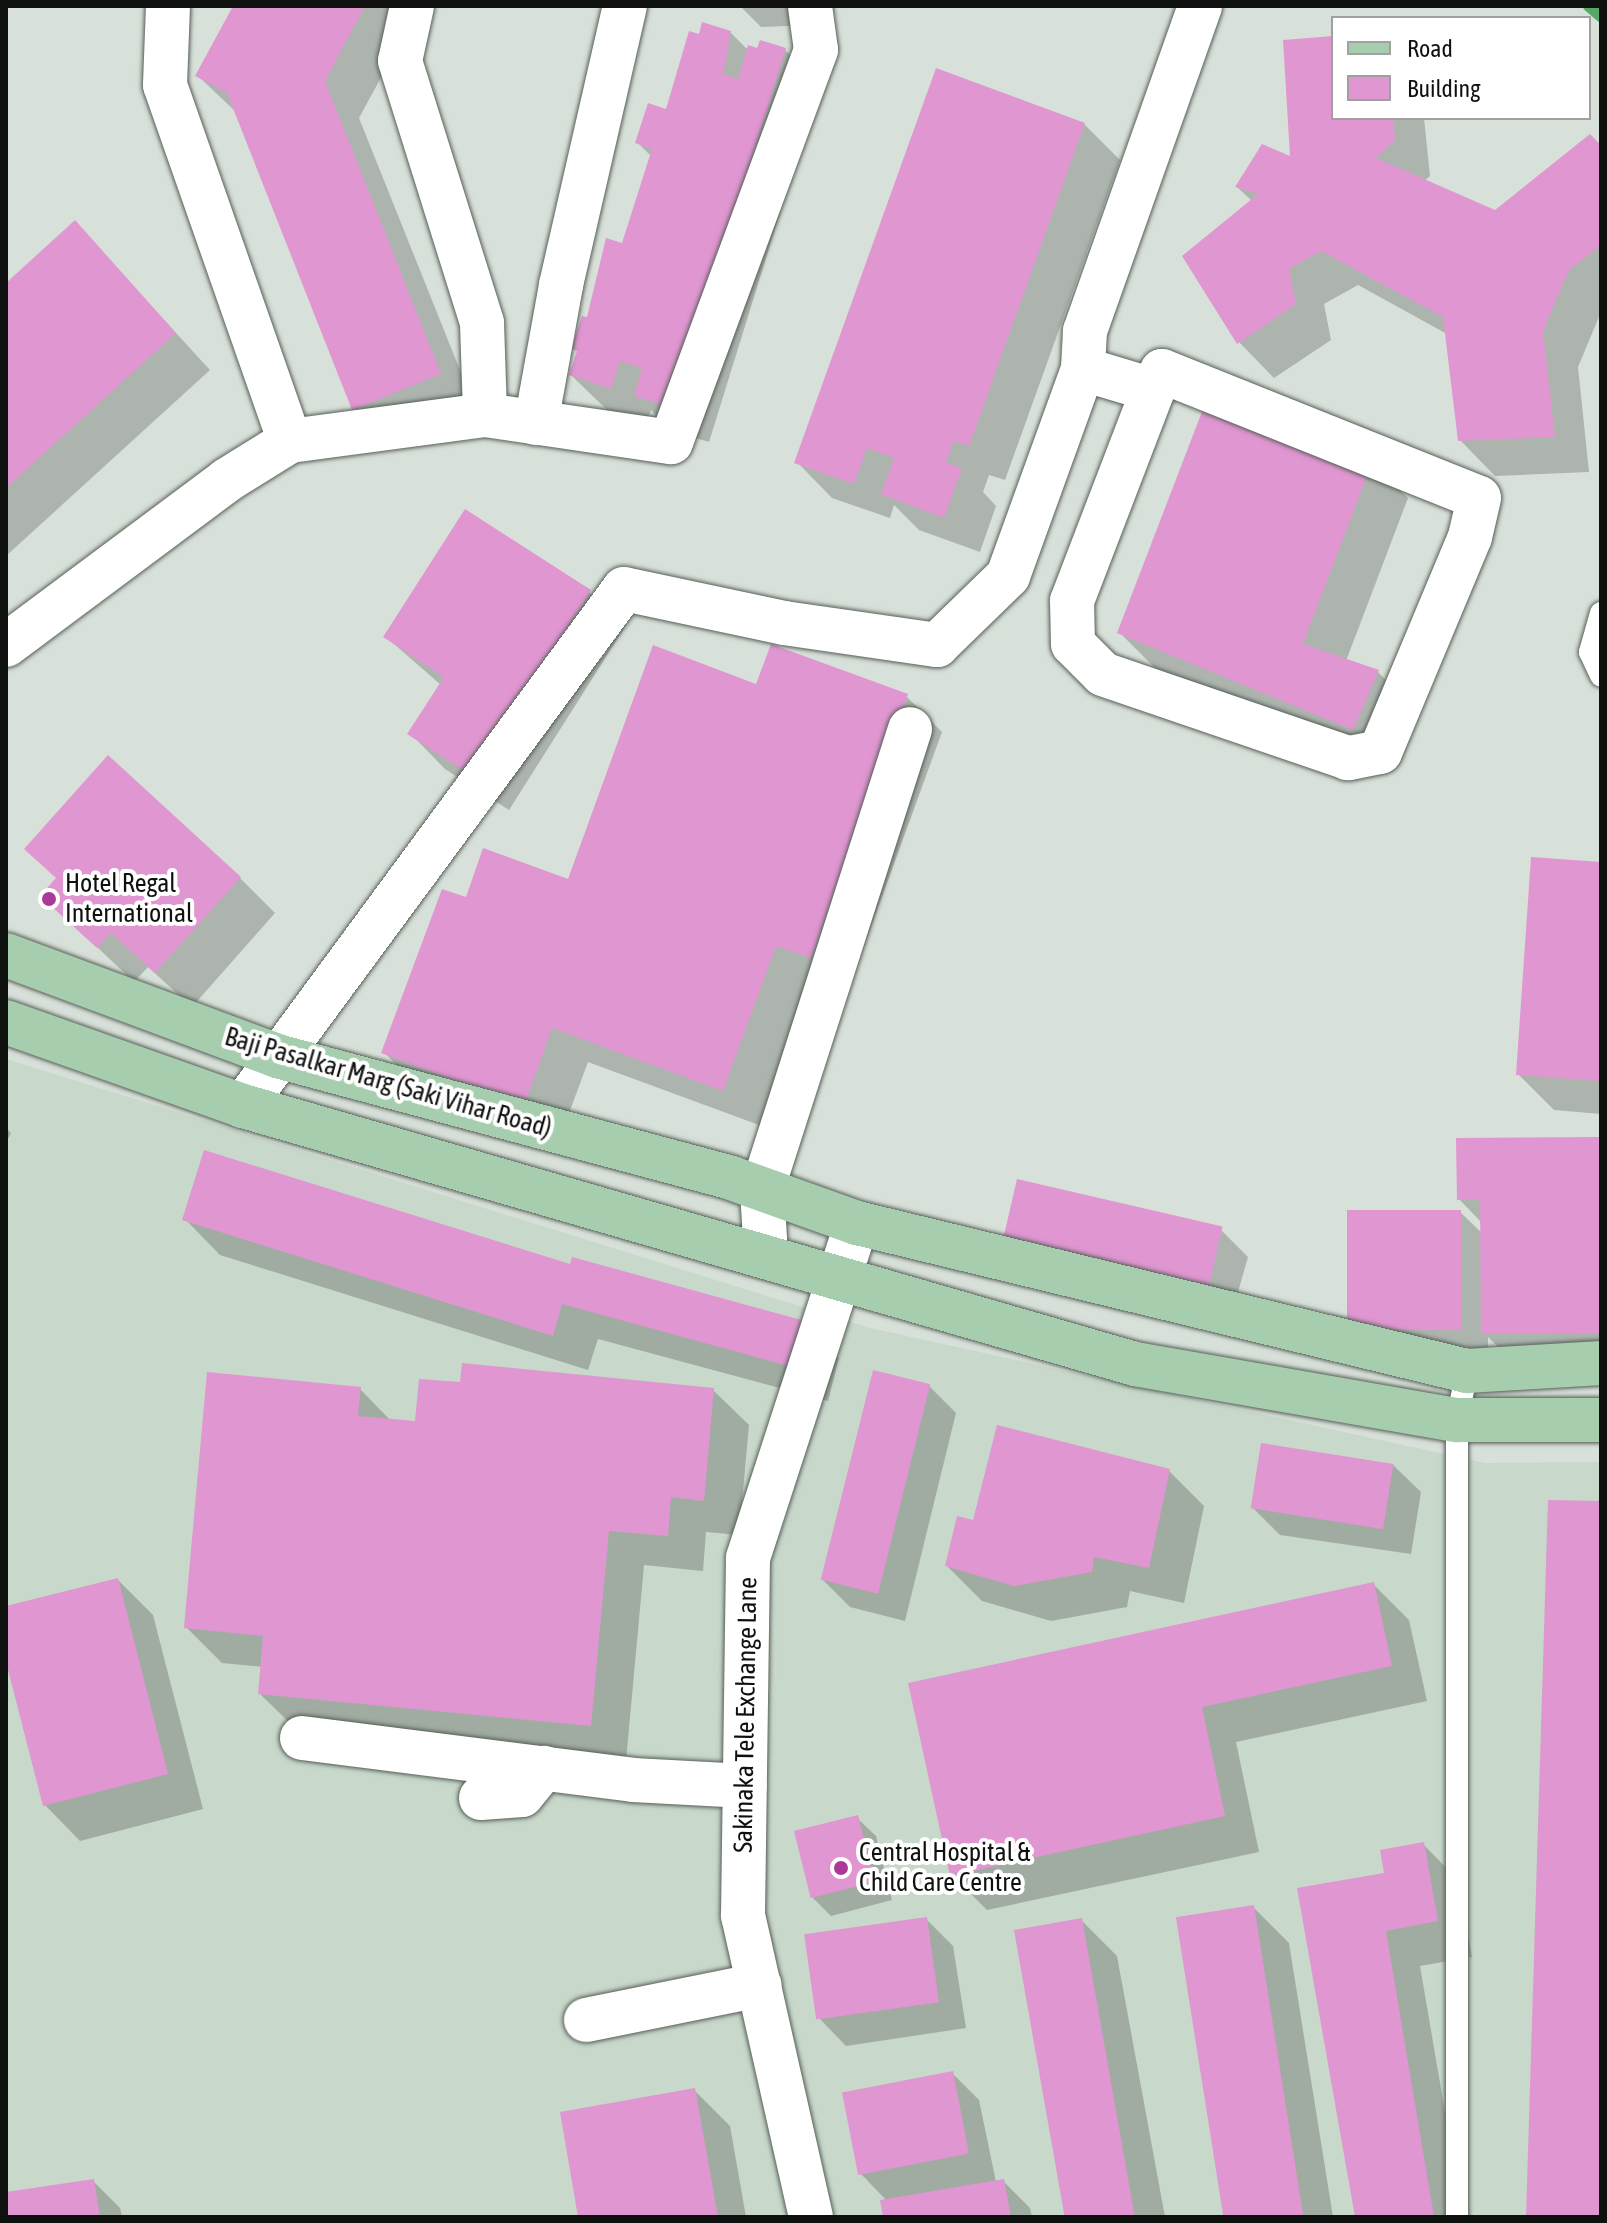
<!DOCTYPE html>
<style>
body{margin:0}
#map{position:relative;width:1607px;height:2223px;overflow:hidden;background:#d8e1d9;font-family:"Asap Condensed",sans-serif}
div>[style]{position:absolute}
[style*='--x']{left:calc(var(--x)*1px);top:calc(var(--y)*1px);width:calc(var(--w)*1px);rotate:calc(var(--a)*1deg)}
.built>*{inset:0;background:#c8d8ca}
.shadow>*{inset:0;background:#0003}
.stream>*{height:12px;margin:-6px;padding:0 6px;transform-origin:6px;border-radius:6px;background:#59a66a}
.building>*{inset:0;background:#e096d1;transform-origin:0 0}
.roads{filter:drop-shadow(0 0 2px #575f58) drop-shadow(0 0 2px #575f58)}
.service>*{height:22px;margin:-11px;padding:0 11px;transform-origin:11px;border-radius:11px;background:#fff}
.minor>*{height:44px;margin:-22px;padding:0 22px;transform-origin:22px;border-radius:22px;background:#fff}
.tertiary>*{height:44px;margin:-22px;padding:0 22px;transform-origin:22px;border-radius:22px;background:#fff}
.primary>*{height:44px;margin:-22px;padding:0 22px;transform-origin:22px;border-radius:22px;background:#a6ceae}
.dots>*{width:22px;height:22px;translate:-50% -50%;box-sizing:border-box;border:4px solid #fff;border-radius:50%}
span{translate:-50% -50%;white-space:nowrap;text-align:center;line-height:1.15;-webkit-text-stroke:8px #fff;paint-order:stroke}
.poi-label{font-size:26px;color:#0e110e}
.left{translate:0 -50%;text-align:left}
.street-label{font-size:26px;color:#0e110e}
.frame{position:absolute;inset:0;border:8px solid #0e110e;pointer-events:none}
.legend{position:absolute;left:1331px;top:16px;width:260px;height:104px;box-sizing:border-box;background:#fff;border:2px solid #9fa09f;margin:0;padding:10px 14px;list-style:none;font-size:24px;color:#0e110e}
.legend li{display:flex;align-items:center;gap:16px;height:40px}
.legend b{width:40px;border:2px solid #9fa09f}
</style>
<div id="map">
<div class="built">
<i style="clip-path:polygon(6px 1059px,870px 1328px,1485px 1463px,1601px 1462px,1601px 2217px,6px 2217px)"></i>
</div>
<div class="shadow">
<i style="clip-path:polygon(235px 6px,420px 6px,359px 118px,476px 410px,390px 444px,354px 408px,237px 113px,197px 75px)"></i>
<i style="clip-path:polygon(740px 6px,811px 6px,812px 25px,761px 27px)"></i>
<i style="clip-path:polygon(730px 32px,749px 51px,785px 50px,820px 85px,709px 442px,672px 431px,651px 410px,646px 423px,607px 410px,571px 375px,578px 352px,574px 348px,624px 246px,652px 157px,637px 142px,667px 112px,700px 36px)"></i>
<i style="clip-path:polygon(1333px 38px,1333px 118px,1424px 118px,1430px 176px,1424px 181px,1495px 212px,1601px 148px,1601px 312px,1578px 367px,1589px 472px,1495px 476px,1460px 440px,1447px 334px,1358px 285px,1324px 304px,1331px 340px,1274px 378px,1239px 342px,1252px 201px,1237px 187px,1293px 159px)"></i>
<i style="clip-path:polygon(1084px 124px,1120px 160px,1005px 480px,989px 475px,983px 492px,996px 506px,980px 552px,919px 530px,894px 505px,890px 518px,832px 498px,797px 462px)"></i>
<i style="clip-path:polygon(75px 223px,210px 370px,6px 556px,6px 286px)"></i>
<i style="clip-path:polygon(1372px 462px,1408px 498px,1346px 661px,1378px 672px,1413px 708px,1389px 764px,1155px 668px,1120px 633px)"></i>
<i style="clip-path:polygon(589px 592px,625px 627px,509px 810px,445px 769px,410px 733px,441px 685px,386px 637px)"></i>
<i style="clip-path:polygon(757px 687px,906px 696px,942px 732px,847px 993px,812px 980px,759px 1125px,588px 1062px,559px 1140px,419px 1088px,384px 1052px,467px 900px,569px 882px)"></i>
<i style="clip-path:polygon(1601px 864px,1601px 1114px,1554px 1110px,1519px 1075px)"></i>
<i style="clip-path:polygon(240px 878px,275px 913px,192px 1007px,148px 967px,134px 982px,43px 896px)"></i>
<i style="clip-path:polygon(6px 1128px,11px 1133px,6px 1143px)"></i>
<i style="clip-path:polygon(1601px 1139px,1601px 1368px,1519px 1368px,1488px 1337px,1488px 1369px,1377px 1356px,1460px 1212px,1483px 1234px,1482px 1223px,1459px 1199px)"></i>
<i style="clip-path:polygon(185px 1219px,571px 1267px,804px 1322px,839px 1358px,828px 1401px,598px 1339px,588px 1370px,220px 1255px)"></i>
<i style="clip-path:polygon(1221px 1230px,1248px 1257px,1230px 1320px,1034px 1272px)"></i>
<i style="clip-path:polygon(929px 1386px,956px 1413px,905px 1621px,850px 1607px,823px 1580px)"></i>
<i style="clip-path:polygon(360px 1389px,391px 1421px,417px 1423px,713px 1390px,749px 1425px,739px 1535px,706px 1532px,703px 1571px,644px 1565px,626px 1761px,296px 1729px,260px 1694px,263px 1667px,222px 1663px,186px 1627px)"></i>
<i style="clip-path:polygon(1393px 1465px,1421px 1492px,1411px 1554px,1280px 1535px,1253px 1508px)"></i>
<i style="clip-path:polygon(1169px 1471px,1204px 1506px,1184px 1603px,1130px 1591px,1127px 1607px,1051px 1621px,982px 1601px,947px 1566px,974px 1522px)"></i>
<i style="clip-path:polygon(118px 1580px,153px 1615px,203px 1809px,80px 1841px,45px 1805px,6px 1654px,6px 1608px)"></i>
<i style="clip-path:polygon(1374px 1585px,1409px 1620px,1427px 1701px,1236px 1742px,1259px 1852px,987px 1910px,952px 1875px)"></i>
<i style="clip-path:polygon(857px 1818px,876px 1836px,892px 1900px,831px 1916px,813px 1898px)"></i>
<i style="clip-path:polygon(1423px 1844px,1458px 1880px,1472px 1957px,1420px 1966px,1463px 2217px,1357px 2217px,1386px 1874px)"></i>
<i style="clip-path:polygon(1253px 1907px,1289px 1943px,1333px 2217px,1227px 2217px)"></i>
<i style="clip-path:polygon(926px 1919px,953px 1946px,966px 2028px,846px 2046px,819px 2018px)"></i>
<i style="clip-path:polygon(1081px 1920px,1117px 1956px,1165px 2217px,1070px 2217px)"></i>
<i style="clip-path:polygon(952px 2073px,979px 2100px,996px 2182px,1003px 2181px,1030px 2208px,1032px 2217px,885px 2217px,887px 2201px,861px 2174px)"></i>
<i style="clip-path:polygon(694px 2090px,730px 2126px,746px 2217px,580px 2217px)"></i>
<i style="clip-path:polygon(93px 2181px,120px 2208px,122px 2217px,6px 2217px,6px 2194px)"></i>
</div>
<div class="stream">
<i style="--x:1589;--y:6;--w:16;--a:40"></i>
</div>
<div class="building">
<i style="clip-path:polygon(233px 6px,365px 6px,325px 81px,441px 374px,352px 410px,227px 93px,195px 76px)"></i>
<i style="clip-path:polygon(702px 22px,731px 31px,723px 74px,738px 79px,748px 45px,757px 48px,760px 40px,786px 48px,674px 408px,634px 396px,642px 368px,620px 361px,611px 389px,569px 375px,577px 351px,571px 349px,582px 316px,587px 317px,606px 238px,622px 243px,652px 149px,635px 143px,648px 103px,666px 109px,689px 31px,699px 34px)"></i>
<i style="clip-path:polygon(1333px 36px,1333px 118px,1393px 118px,1395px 140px,1376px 158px,1495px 210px,1590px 134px,1601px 145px,1601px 245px,1569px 270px,1543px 331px,1555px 437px,1458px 441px,1443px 317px,1321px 251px,1289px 269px,1296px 304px,1237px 344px,1182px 256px,1258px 194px,1235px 187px,1262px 144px,1290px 156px,1283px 40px)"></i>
<i style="clip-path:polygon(936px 68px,1085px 123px,969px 446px,954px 441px,946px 463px,962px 468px,944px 518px,881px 494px,894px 458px,867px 448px,854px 484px,794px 463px)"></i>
<i style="clip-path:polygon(75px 220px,176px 333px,6px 488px,6px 283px)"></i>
<i style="clip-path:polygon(1208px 396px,1373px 460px,1303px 644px,1379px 670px,1353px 730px,1117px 633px)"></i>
<i style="clip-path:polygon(465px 509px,591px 590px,472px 776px,407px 734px,444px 677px,383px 637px)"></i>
<i style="clip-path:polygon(771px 644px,908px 694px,811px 958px,776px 946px,723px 1091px,552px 1028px,524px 1106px,381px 1053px,442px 889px,466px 897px,483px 848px,568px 879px,653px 645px,756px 684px)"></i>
<i style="clip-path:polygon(108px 755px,241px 877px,155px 973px,111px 933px,97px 948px,40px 896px,56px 878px,24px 849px)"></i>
<i style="clip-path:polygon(1531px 857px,1601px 862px,1601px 1081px,1516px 1075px)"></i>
<i style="clip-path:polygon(1601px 1137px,1601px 1333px,1481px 1334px,1480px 1200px,1457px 1200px,1456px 1138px)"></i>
<i style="clip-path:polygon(204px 1150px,570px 1264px,572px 1257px,805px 1321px,792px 1367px,562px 1304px,553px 1336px,182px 1220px)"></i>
<i style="left:1017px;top:1179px;width:211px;height:68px;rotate:13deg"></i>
<i style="left:1347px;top:1210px;width:114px;height:120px"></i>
<i style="clip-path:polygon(462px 1363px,714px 1388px,704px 1501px,671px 1497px,668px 1536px,609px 1531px,591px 1726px,258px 1694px,263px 1636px,184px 1628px,207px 1372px,361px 1387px,358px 1416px,415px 1421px,419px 1379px,460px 1382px)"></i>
<i style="left:873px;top:1370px;width:59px;height:216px;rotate:14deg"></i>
<i style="clip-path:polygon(997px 1425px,1170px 1469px,1149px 1568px,1094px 1557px,1092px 1572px,1014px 1586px,945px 1566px,957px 1516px,973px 1520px)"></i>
<i style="left:1261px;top:1443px;width:134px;height:66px;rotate:9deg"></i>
<i style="clip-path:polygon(1548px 1500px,1601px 1501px,1601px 2217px,1526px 2217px)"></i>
<i style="clip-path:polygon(118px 1578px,168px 1774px,43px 1806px,6px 1662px,6px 1606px)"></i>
<i style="clip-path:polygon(1374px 1582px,1392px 1666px,1202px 1707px,1225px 1816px,950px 1876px,908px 1683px)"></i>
<i style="left:858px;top:1815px;width:69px;height:66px;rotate:76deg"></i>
<i style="clip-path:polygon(1424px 1842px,1438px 1921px,1386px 1931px,1434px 2217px,1355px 2217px,1297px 1888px,1384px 1873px,1380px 1850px)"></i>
<i style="left:1254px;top:1905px;width:316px;height:79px;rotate:81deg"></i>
<i style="left:927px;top:1917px;width:86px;height:124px;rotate:82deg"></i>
<i style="left:1082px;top:1918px;width:304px;height:69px;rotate:80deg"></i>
<i style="left:953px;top:2071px;width:84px;height:113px;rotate:79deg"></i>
<i style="clip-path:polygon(695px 2088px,718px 2217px,578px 2217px,560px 2112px)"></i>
<i style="clip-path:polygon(94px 2179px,100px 2217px,6px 2217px,6px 2192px)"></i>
<i style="clip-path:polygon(1004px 2179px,1011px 2217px,883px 2217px,880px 2200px)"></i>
</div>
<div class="roads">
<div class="service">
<i style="--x:1601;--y:613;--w:41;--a:105.8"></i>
<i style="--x:1590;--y:652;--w:26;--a:65"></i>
<i style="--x:1457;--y:2217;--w:797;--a:-90"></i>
<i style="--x:1457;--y:1420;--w:50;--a:-78.5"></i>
</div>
<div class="minor">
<i style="--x:168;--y:6;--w:79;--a:92.2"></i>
<i style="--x:165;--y:85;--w:377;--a:70.7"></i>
<i style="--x:412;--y:6;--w:56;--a:102.3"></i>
<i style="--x:400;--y:61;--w:275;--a:72.6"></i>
<i style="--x:482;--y:323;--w:92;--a:88.1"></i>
<i style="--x:1083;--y:369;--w:73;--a:16.7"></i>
<i style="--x:1153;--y:390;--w:21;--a:-65"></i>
<i style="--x:1162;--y:371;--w:341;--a:21.8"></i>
<i style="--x:1479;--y:498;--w:40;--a:103"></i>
<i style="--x:1470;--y:537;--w:233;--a:112.7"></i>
<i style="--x:1380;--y:752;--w:33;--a:169"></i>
<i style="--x:1348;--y:758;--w:259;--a:-161.1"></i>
<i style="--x:1103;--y:674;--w:42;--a:-135"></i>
<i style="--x:1073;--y:644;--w:43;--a:-91.3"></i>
<i style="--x:1072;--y:601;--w:226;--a:-69"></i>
<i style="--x:536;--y:423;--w:140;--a:-79.7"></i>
<i style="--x:561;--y:285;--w:286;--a:-77.1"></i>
<i style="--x:6;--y:645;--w:276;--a:-36.7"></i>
<i style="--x:227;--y:480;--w:74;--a:-31.8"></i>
<i style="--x:290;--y:441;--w:197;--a:-7.6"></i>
<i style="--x:485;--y:415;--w:188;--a:8.3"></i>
<i style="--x:671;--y:442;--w:418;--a:-69.7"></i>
<i style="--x:816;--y:50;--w:44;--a:-97.8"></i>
<i style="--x:243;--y:1106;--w:642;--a:-53.61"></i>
<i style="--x:624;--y:589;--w:164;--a:12"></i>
<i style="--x:784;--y:623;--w:155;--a:8.2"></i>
<i style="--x:937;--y:645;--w:99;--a:-44.2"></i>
<i style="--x:1008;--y:576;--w:220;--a:-70.1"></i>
<i style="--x:1083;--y:369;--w:38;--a:-87"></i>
<i style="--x:1085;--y:331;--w:345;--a:-70.5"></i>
<i style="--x:766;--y:1254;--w:64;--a:-93.6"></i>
<i style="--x:762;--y:1190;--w:484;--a:-72.2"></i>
<i style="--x:302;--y:1738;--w:334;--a:7.2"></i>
<i style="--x:633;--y:1780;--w:112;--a:3.1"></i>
<i style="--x:481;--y:1798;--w:41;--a:-4.2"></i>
<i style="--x:522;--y:1795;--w:35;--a:-51"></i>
<i style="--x:586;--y:2020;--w:177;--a:-11.4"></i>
</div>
<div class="tertiary">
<i style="--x:811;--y:2217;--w:309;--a:-102.7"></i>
<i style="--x:743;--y:1916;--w:358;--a:-89.2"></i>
<i style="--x:748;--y:1558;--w:352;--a:-72"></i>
</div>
<div class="primary">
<i style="--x:6;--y:955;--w:289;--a:20.4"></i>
<i style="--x:277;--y:1056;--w:470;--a:15"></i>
<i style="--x:731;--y:1178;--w:134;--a:19.7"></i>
<i style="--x:857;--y:1223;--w:628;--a:13.64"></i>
<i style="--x:1467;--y:1371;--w:134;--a:-3.4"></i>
<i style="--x:6;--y:1022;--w:251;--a:19.5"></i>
<i style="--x:243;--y:1106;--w:929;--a:16.13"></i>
<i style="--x:1135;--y:1364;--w:327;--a:9.9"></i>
<i style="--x:1457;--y:1420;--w:144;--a:0"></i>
</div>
</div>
<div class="dots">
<i style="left:49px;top:899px;background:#a93a98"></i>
<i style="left:841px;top:1868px;background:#a93a98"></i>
</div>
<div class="poi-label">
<span class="left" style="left:65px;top:899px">Hotel Regal<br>International</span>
<span class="left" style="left:859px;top:1868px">Central Hospital &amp;<br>Child Care Centre</span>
</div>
<div class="street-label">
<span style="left:388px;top:1083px;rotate:16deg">Baji Pasalkar Marg (Saki Vihar Road)</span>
<span style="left:746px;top:1715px;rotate:-89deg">Sakinaka Tele Exchange Lane</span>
</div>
<div class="frame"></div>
<ul class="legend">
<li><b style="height:10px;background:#a6ceae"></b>Road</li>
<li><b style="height:22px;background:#e096d1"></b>Building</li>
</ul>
</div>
